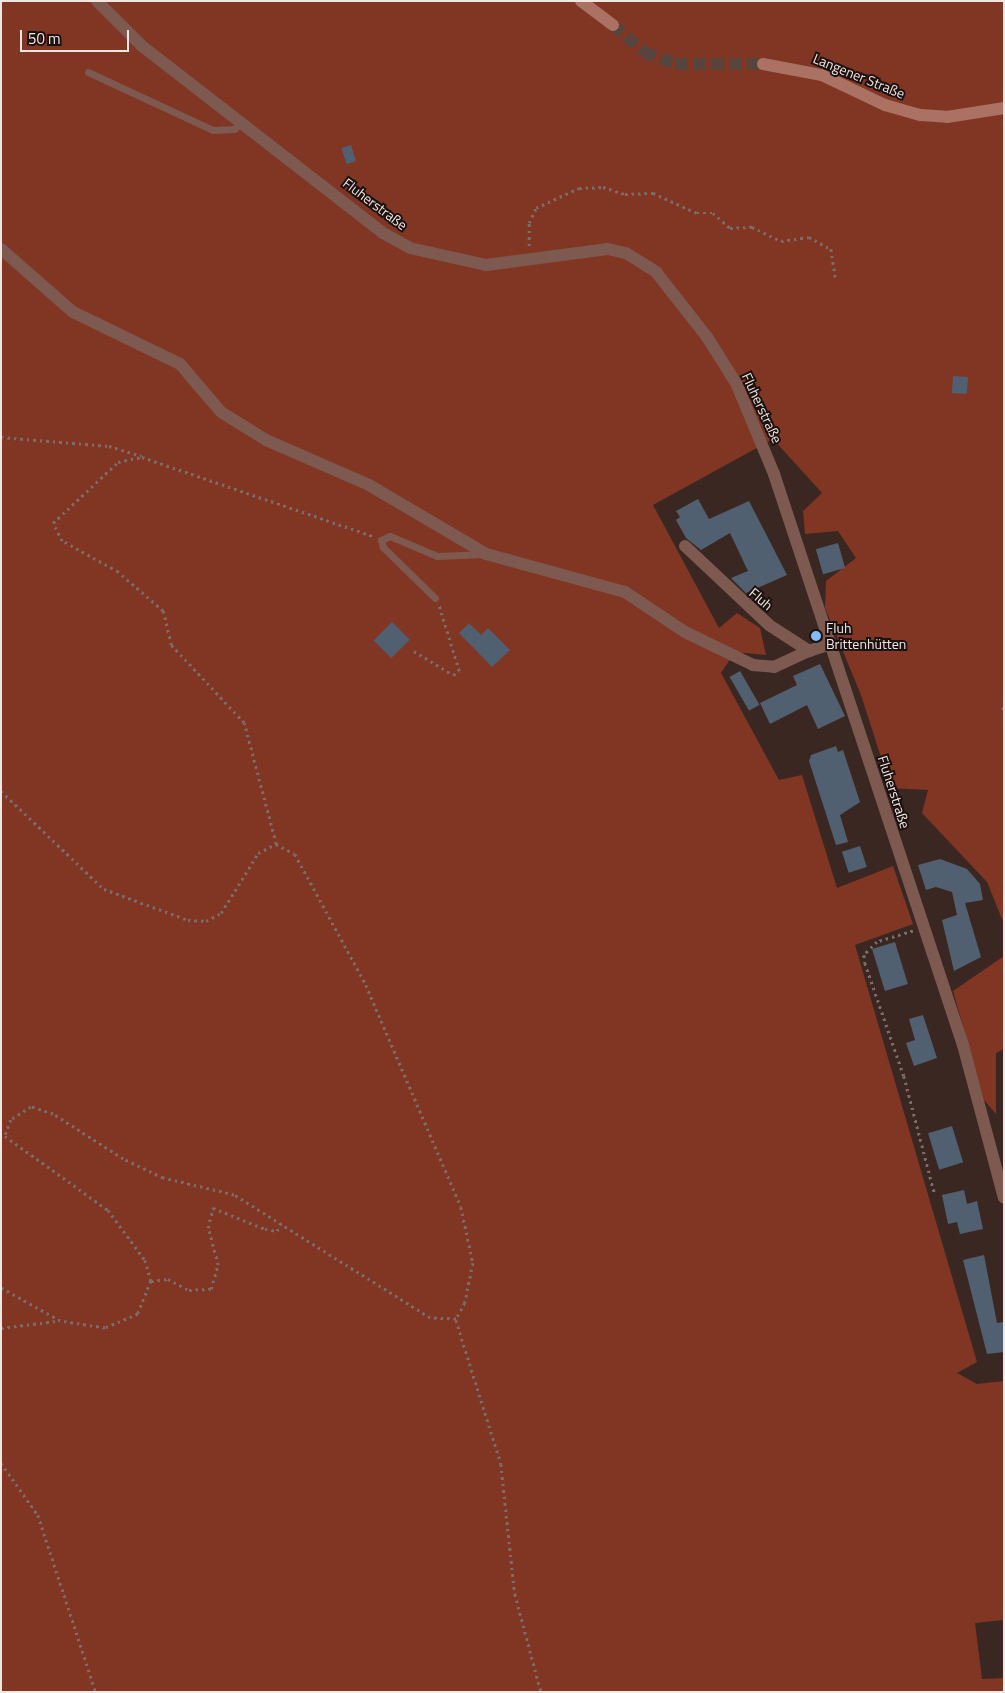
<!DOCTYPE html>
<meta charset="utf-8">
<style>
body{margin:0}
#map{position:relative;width:1005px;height:1693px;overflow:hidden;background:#3a2722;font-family:"Titillium Web",sans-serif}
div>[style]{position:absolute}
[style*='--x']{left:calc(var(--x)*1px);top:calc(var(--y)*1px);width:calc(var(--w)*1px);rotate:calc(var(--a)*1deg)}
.green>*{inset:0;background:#813523}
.building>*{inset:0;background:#516070;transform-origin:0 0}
.secondary-tunnel>*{height:12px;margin-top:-6px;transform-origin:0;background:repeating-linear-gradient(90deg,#56443f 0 12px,transparent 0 18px)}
.path>*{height:2.5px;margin-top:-1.25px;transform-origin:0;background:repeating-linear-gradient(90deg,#7e6c68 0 2.5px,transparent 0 6.5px)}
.service>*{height:7px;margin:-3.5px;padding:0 3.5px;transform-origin:3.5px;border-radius:3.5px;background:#7e5950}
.minor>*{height:12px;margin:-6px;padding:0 6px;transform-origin:6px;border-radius:6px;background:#7e5950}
.tertiary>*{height:12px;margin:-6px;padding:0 6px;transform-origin:6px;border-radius:6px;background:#7e5950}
.secondary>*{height:12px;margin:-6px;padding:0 6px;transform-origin:6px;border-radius:6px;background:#ab7162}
.dots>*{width:14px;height:14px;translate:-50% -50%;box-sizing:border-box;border:2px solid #1b1210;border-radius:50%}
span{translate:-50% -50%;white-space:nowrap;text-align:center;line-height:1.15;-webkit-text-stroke:4px #1b1210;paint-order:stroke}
.street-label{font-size:14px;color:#f4e6e3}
.poi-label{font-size:14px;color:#f4e6e3}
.left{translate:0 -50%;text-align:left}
.frame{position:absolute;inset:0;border:2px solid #f4e6e3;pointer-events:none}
.scale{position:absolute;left:20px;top:30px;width:109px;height:22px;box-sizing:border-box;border:2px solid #f4e6e3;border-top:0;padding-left:6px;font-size:15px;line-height:18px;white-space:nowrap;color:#f4e6e3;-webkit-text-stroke:4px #1b1210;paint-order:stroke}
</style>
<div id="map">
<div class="green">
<i style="clip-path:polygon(1px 1px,1004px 1px,1004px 924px,987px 882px,922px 813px,928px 790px,891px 788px,861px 695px,825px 608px,826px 581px,856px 558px,838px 531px,805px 534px,803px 511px,822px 493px,773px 439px,653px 505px,719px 628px,737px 613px,760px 628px,766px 655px,735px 652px,721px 673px,779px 780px,802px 775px,837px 888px,893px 866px,913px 924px,855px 945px,977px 1362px,957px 1373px,977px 1384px,1004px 1381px,1004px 1620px,975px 1623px,982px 1679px,1004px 1678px,1004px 1692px,1px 1692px)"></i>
<i style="clip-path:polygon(1004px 956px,1004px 1049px,996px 1053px,996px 1114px,984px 1100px,953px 991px)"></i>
</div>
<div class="building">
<i style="left:351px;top:145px;width:17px;height:10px;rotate:73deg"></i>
<i style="left:953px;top:376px;width:15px;height:17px;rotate:4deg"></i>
<i style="clip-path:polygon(698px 499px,709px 519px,749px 501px,787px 575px,746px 593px,731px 578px,748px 571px,730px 533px,701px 550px,686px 538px,676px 520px,680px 517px,676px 511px)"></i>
<i style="left:838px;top:543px;width:26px;height:23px;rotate:74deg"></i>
<i style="left:392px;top:622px;width:25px;height:26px;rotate:45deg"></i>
<i style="clip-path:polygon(469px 623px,481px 635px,488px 628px,510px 650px,492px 667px,459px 633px)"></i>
<i style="clip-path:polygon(820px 664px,845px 716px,818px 729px,807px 705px,770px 724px,760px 703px,797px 685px,793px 676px)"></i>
<i style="left:740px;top:671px;width:39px;height:12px;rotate:60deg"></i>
<i style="clip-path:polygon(836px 746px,838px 752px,843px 750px,860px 802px,840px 815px,848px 842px,836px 845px,809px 761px,811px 755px)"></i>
<i style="left:860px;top:846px;width:22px;height:19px;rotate:72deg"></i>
<i style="clip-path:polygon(940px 859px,967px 869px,980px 884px,983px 900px,965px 903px,981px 957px,954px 971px,942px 920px,957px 915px,952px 892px,936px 887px,926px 890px,918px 865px)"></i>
<i style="left:895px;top:942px;width:44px;height:24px;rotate:73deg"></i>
<i style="clip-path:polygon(923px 1015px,937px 1058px,914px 1066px,906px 1043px,915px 1040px,909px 1019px)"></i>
<i style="left:952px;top:1126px;width:38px;height:25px;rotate:73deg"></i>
<i style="clip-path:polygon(964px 1190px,967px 1204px,977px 1201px,983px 1229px,960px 1234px,957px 1222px,948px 1224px,942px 1195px)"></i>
<i style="clip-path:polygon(984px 1255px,997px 1323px,1004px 1322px,1004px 1352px,987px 1354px,963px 1260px)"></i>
</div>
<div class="secondary-tunnel">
<i style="--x:613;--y:25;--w:41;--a:41.1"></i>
<i style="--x:644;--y:52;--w:34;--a:21"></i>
<i style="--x:676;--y:64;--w:87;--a:0"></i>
</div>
<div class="path">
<i style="--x:529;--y:246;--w:23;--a:-90"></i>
<i style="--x:529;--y:223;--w:17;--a:-65"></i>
<i style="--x:536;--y:208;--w:47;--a:-24.9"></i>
<i style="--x:579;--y:188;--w:24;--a:-2"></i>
<i style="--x:603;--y:187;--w:23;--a:18"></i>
<i style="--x:625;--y:194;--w:28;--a:-2"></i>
<i style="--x:653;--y:193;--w:48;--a:24.4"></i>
<i style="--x:697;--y:213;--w:16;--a:0"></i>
<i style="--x:713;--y:213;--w:23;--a:41"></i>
<i style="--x:730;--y:228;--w:22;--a:-3"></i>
<i style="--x:752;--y:227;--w:32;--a:26"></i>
<i style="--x:781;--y:241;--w:28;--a:-8"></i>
<i style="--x:809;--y:237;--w:25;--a:29"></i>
<i style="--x:831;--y:249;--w:30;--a:81"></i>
<i style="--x:1;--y:437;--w:108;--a:4.8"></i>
<i style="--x:109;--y:446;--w:34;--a:17"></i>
<i style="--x:414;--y:651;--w:46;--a:31.6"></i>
<i style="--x:453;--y:675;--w:7;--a:-34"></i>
<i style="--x:459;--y:671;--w:68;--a:-107.1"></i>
<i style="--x:1003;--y:707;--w:4;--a:76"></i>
<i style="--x:1;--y:791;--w:142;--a:43.6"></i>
<i style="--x:104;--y:889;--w:90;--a:20.3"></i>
<i style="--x:188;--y:920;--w:18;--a:3"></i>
<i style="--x:206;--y:921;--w:17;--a:-28"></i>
<i style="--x:221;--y:913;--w:70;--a:-58.3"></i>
<i style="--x:258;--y:853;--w:20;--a:-27"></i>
<i style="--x:276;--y:844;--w:21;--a:28"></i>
<i style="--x:295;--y:854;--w:149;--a:61.5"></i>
<i style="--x:366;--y:985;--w:241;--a:66.8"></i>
<i style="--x:461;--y:1207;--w:57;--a:77.9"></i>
<i style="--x:473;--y:1263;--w:41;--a:101.3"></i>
<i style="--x:465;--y:1303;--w:18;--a:119"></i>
<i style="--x:456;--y:1319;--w:26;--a:-178"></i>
<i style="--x:430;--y:1318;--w:231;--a:-147.9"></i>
<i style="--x:234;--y:1195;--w:73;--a:-166.5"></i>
<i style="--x:163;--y:1178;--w:44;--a:-154.6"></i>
<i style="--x:123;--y:1159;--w:83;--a:-147.3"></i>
<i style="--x:53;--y:1114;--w:23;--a:-162"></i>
<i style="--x:31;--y:1107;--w:24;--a:147"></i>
<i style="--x:11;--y:1120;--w:17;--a:111"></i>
<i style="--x:5;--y:1136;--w:127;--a:35.7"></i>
<i style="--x:108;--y:1210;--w:62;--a:53.5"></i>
<i style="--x:145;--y:1260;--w:22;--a:74"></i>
<i style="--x:151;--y:1281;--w:35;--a:112"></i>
<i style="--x:138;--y:1314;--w:36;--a:157"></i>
<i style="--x:105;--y:1328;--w:46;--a:-171.2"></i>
<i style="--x:60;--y:1321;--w:68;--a:-150.8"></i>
<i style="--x:276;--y:844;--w:125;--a:-104.8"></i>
<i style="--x:244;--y:723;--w:107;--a:-133.1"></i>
<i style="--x:171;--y:645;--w:35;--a:-103"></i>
<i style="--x:163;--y:611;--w:60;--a:-139.1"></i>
<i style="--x:118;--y:572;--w:64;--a:-151"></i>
<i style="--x:62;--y:541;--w:20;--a:-117"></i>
<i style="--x:53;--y:523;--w:89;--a:-43.2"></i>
<i style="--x:118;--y:462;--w:25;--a:-12"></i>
<i style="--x:142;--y:457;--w:244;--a:18.9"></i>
<i style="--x:913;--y:931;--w:38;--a:163"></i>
<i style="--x:877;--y:942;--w:18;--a:135"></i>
<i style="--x:864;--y:955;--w:8;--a:83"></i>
<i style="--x:865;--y:963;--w:120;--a:71"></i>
<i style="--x:904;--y:1076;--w:123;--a:75.4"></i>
<i style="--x:151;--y:1281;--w:17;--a:-7"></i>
<i style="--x:168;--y:1279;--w:24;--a:28"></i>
<i style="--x:189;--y:1290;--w:22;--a:-3"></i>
<i style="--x:211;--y:1289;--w:25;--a:-74"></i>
<i style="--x:218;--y:1265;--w:38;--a:-105"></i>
<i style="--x:208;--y:1228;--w:21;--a:-76"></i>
<i style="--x:213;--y:1208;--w:56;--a:22"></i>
<i style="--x:265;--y:1229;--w:12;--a:9"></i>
<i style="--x:277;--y:1231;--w:8;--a:-67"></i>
<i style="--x:456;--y:1320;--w:151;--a:72.6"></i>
<i style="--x:501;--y:1464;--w:131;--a:83.9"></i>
<i style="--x:515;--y:1594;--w:101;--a:75.1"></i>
<i style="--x:1;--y:1328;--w:56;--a:-7.1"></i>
<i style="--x:1;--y:1463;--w:64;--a:54.6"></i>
<i style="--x:38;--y:1515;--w:186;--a:71.9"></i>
</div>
<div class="service">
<i style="--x:88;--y:72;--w:138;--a:24.9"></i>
<i style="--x:213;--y:130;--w:21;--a:-3"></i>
<i style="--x:234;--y:129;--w:11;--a:-38"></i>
<i style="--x:435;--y:598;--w:73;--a:-135.6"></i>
<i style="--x:383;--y:547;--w:7;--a:-106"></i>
<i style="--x:381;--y:540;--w:10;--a:-24"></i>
<i style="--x:390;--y:536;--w:51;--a:23.1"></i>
<i style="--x:437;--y:556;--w:49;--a:-2.3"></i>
</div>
<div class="minor">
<i style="--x:1;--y:249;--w:96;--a:41.2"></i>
<i style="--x:73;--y:312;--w:119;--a:25.9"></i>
<i style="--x:180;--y:364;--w:63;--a:49.5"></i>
<i style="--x:221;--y:412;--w:53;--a:31.9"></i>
<i style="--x:266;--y:440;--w:112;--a:23.6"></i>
<i style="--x:369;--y:485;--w:136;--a:30.5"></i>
<i style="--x:486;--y:554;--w:144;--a:15.3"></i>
<i style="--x:625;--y:592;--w:72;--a:33.7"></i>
<i style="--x:685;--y:632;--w:76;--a:25.9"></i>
<i style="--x:753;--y:665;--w:21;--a:5"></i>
<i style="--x:774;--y:667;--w:38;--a:-25"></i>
<i style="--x:685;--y:546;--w:115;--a:43.2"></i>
<i style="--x:769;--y:625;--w:48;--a:33"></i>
<i style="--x:809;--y:651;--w:22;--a:-18"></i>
</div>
<div class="tertiary">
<i style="--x:97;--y:1;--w:64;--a:45"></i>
<i style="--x:142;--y:46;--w:305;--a:37.8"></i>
<i style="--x:383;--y:233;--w:31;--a:29"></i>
<i style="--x:410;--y:248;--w:78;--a:12.6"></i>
<i style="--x:486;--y:265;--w:123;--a:-7.5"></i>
<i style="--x:608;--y:249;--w:18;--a:13"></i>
<i style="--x:626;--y:253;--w:36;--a:32"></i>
<i style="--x:656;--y:272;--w:83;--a:51.9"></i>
<i style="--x:707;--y:337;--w:54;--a:57.8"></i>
<i style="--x:736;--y:383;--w:99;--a:67.3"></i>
<i style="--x:774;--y:474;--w:601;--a:71.69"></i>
<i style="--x:963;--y:1045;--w:158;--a:75"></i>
</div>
<div class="secondary">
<i style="--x:581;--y:1;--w:40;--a:37"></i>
<i style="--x:763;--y:64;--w:60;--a:10.6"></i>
<i style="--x:822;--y:75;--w:70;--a:25.5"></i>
<i style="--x:885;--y:105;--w:37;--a:16"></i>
<i style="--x:921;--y:115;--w:26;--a:4"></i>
<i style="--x:947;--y:117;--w:58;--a:-9"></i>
</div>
<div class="dots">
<i style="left:816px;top:636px;background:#80bdfa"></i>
</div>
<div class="street-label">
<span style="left:859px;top:76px;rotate:22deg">Langener Straße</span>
<span style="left:375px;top:204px;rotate:37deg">Fluherstraße</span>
<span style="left:762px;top:408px;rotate:65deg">Fluherstraße</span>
<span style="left:761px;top:599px;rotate:40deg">Fluh</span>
<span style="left:894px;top:792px;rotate:72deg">Fluherstraße</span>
</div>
<div class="poi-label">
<span class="left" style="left:826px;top:636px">Fluh<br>Brittenhütten</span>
</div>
<div class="frame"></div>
<div class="scale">50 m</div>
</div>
